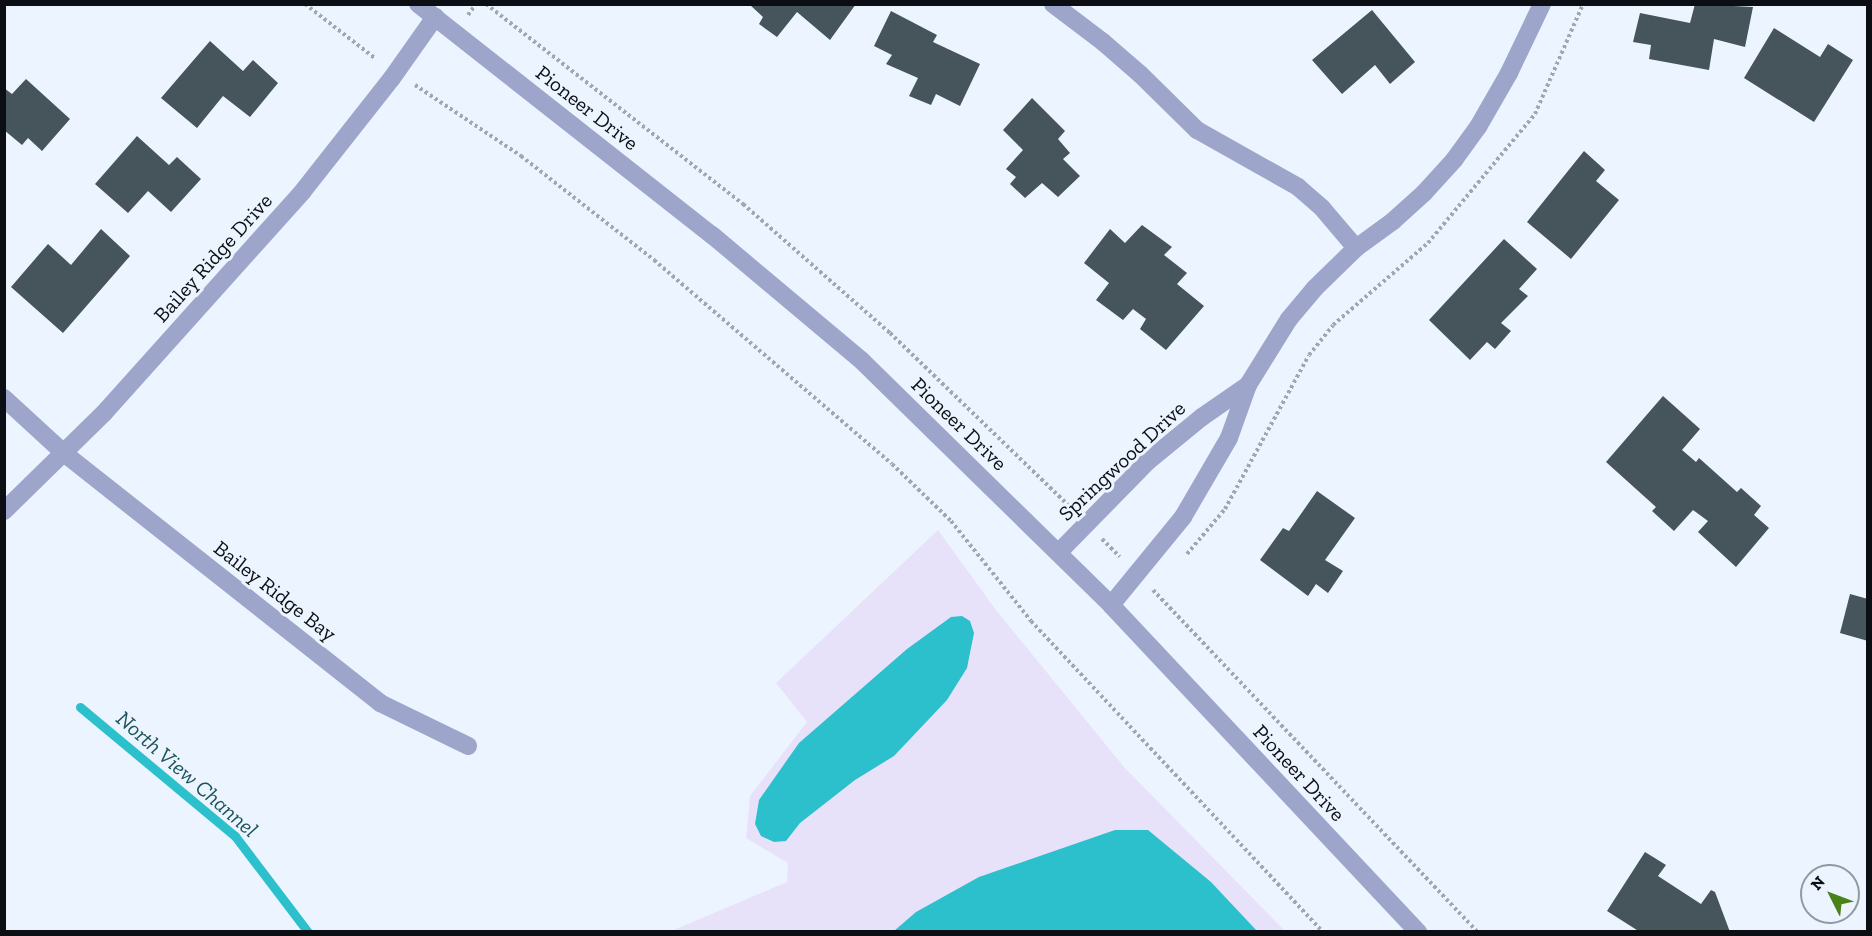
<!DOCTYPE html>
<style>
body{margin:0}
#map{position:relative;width:1872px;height:936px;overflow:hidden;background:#ecf5ff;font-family:"Zilla Slab",serif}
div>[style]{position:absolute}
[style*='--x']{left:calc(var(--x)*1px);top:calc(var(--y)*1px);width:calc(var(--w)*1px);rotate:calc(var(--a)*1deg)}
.green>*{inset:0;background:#e7e1fa}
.water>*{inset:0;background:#2cc0cc}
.stream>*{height:9px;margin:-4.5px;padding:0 4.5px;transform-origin:4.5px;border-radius:4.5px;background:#2cc0cc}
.building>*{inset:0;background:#46545b}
.path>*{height:4px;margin-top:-2px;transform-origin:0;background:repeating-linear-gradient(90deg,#9fa7af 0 3px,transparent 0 6px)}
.minor>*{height:18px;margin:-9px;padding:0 9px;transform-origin:9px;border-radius:9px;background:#9da6ca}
span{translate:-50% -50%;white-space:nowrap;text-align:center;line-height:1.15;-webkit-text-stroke:6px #ecf5ff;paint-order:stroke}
.street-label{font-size:21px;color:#0b0f13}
.water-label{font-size:22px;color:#1b555a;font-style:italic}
.frame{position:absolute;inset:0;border:6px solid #0b0f13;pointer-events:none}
.north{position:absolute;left:1800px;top:864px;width:60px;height:60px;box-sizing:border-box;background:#ecf5ff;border:2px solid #9299a1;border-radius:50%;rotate:312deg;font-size:16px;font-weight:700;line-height:24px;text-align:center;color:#0b0f13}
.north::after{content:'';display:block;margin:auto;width:21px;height:27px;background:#4b8119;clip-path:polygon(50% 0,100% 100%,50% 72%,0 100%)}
</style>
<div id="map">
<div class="green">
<i style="clip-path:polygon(938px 530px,996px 610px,1124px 767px,1285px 931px,669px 932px,787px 882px,788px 863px,746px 838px,750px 796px,807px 722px,776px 683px)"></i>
</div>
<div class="water">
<i style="clip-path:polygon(962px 616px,970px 621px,974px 633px,967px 668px,947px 700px,894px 756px,855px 780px,800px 823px,786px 841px,774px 842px,761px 836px,755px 824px,759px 800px,799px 743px,907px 649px,951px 617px)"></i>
<i style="clip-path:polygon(1115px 830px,1148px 830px,1211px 882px,1257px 931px,894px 931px,916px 912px,979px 877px)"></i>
</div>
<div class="stream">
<i style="--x:80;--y:707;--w:202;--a:39.8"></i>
<i style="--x:235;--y:836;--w:121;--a:52.8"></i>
</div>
<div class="building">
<i style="clip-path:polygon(749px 4px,856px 4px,830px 40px,797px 12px,777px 37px,759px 24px,763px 17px)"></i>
<i style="clip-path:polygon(1695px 4px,1753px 7px,1745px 47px,1714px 39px,1709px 70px,1649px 59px,1651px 45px,1633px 42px,1640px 13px,1690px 23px)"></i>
<i style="clip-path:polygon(1372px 10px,1415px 62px,1390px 84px,1375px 65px,1342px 94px,1312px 60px)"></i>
<i style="clip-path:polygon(891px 11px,937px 35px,933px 42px,980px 64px,960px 106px,936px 94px,931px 105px,909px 96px,918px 78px,886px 64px,892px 55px,874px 46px)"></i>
<i style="clip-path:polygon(1774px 28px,1820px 57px,1828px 44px,1853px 60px,1814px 122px,1744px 78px)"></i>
<i style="clip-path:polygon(210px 41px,243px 71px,253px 60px,278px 83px,250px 117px,223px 96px,197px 128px,161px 98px)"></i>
<i style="clip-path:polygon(26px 79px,70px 119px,42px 151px,28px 138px,22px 145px,4px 130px,4px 88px,12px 94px)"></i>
<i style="clip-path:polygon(1032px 98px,1065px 131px,1058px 139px,1070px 153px,1063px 159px,1080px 176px,1058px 197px,1042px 183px,1025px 198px,1010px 184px,1016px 177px,1006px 169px,1023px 150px,1003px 130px)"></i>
<i style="clip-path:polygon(137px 136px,169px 165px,177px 157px,201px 179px,171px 212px,148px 191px,128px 213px,95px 184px)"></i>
<i style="clip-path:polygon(1584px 151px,1605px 170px,1596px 181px,1619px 200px,1571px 259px,1527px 222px)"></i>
<i style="clip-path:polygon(1142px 225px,1172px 247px,1164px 255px,1187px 273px,1177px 284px,1204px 306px,1166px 350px,1140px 329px,1146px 319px,1133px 309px,1123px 320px,1096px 300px,1109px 283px,1084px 263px,1110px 229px,1125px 243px)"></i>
<i style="clip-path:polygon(101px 229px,130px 256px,63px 333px,11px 287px,48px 244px,71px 265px)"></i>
<i style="clip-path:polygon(1504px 239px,1537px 269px,1519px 289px,1528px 296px,1501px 323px,1511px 331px,1495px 349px,1487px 342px,1470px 360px,1429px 320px)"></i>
<i style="clip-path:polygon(1663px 396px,1700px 429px,1682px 450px,1696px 462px,1699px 458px,1737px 492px,1741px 488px,1761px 506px,1754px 515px,1769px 528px,1736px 567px,1698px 532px,1708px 521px,1693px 510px,1674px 531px,1652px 511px,1656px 507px,1606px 462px)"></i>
<i style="clip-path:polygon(1317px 491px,1355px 518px,1325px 560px,1343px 571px,1328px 593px,1316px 584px,1308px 596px,1260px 560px,1283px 528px,1289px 531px)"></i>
<i style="clip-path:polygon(1850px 594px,1868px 599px,1868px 641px,1840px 633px)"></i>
<i style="clip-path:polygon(1645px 852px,1666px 865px,1658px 876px,1701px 904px,1711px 890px,1715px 892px,1730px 932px,1640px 932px,1607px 911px)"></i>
</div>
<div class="path">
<i style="--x:305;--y:4;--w:90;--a:37.8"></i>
<i style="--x:486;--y:4;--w:326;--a:37.9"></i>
<i style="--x:743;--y:204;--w:196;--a:41.3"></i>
<i style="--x:890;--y:333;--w:252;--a:44"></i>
<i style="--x:468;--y:15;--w:14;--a:-54"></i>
<i style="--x:415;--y:85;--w:128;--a:33.8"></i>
<i style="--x:521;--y:156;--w:169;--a:38"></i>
<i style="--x:654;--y:260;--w:313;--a:40.6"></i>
<i style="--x:892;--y:464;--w:82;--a:44"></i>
<i style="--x:951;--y:521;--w:128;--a:51.3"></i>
<i style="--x:1031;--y:621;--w:427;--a:46.8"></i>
<i style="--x:1102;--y:539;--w:25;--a:45"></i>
<i style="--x:1187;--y:554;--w:59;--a:-49.8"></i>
<i style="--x:1225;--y:509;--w:175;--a:-61.4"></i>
<i style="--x:1309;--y:355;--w:38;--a:-51"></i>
<i style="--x:1333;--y:325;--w:125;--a:-40.8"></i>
<i style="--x:1428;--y:243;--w:168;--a:-50.3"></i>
<i style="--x:1535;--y:114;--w:120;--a:-66.4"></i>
<i style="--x:1153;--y:590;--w:472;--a:46.5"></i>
</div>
<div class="minor">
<i style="--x:418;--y:4;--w:374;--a:38.2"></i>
<i style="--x:712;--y:235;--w:196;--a:40"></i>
<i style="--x:862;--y:361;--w:349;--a:44.4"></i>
<i style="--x:1111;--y:605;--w:449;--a:46.8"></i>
<i style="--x:1053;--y:4;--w:63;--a:37.2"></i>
<i style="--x:1103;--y:42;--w:49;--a:40.9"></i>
<i style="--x:1140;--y:74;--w:80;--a:44.5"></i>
<i style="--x:1197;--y:130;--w:116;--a:29.4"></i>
<i style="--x:1298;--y:187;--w:32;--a:41"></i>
<i style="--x:1322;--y:208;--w:52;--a:49.6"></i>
<i style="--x:4;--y:398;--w:83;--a:42.6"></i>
<i style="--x:65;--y:454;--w:402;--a:38.3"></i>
<i style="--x:380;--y:703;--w:98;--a:26"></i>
<i style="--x:4;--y:511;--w:140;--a:-44.4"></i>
<i style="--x:104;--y:413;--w:298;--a:-48.1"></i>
<i style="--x:303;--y:191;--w:144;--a:-51.8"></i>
<i style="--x:392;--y:78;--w:75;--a:-54.8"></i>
<i style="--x:1059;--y:552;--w:126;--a:-45.6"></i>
<i style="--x:1147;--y:462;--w:71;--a:-39.3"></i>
<i style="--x:1202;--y:417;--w:56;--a:-34.8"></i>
<i style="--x:1111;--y:605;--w:114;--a:-50.7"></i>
<i style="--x:1183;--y:517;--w:91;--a:-59.8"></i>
<i style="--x:1229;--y:438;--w:56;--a:-70.3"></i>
<i style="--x:1248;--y:385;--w:78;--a:-58.2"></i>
<i style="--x:1289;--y:319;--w:40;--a:-50"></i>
<i style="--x:1315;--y:288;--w:57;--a:-44.3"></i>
<i style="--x:1356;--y:248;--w:46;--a:-36.1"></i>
<i style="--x:1393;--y:221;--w:42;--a:-42.1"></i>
<i style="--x:1424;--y:193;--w:45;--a:-47.7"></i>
<i style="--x:1454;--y:160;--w:41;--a:-54"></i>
<i style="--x:1478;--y:127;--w:62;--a:-60.1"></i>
<i style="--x:1509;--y:73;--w:76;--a:-64.4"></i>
</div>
<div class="street-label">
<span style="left:587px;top:108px;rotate:38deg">Pioneer Drive</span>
<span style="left:213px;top:258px;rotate:-48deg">Bailey Ridge Drive</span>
<span style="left:959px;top:424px;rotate:44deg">Pioneer Drive</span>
<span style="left:1122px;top:461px;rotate:-43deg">Springwood Drive</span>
<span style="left:275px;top:591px;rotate:38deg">Bailey Ridge Bay</span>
<span style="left:1299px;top:773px;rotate:47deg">Pioneer Drive</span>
</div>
<div class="water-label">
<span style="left:187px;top:774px;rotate:41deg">North View Channel</span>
</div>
<div class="frame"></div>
<div class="north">N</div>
</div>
